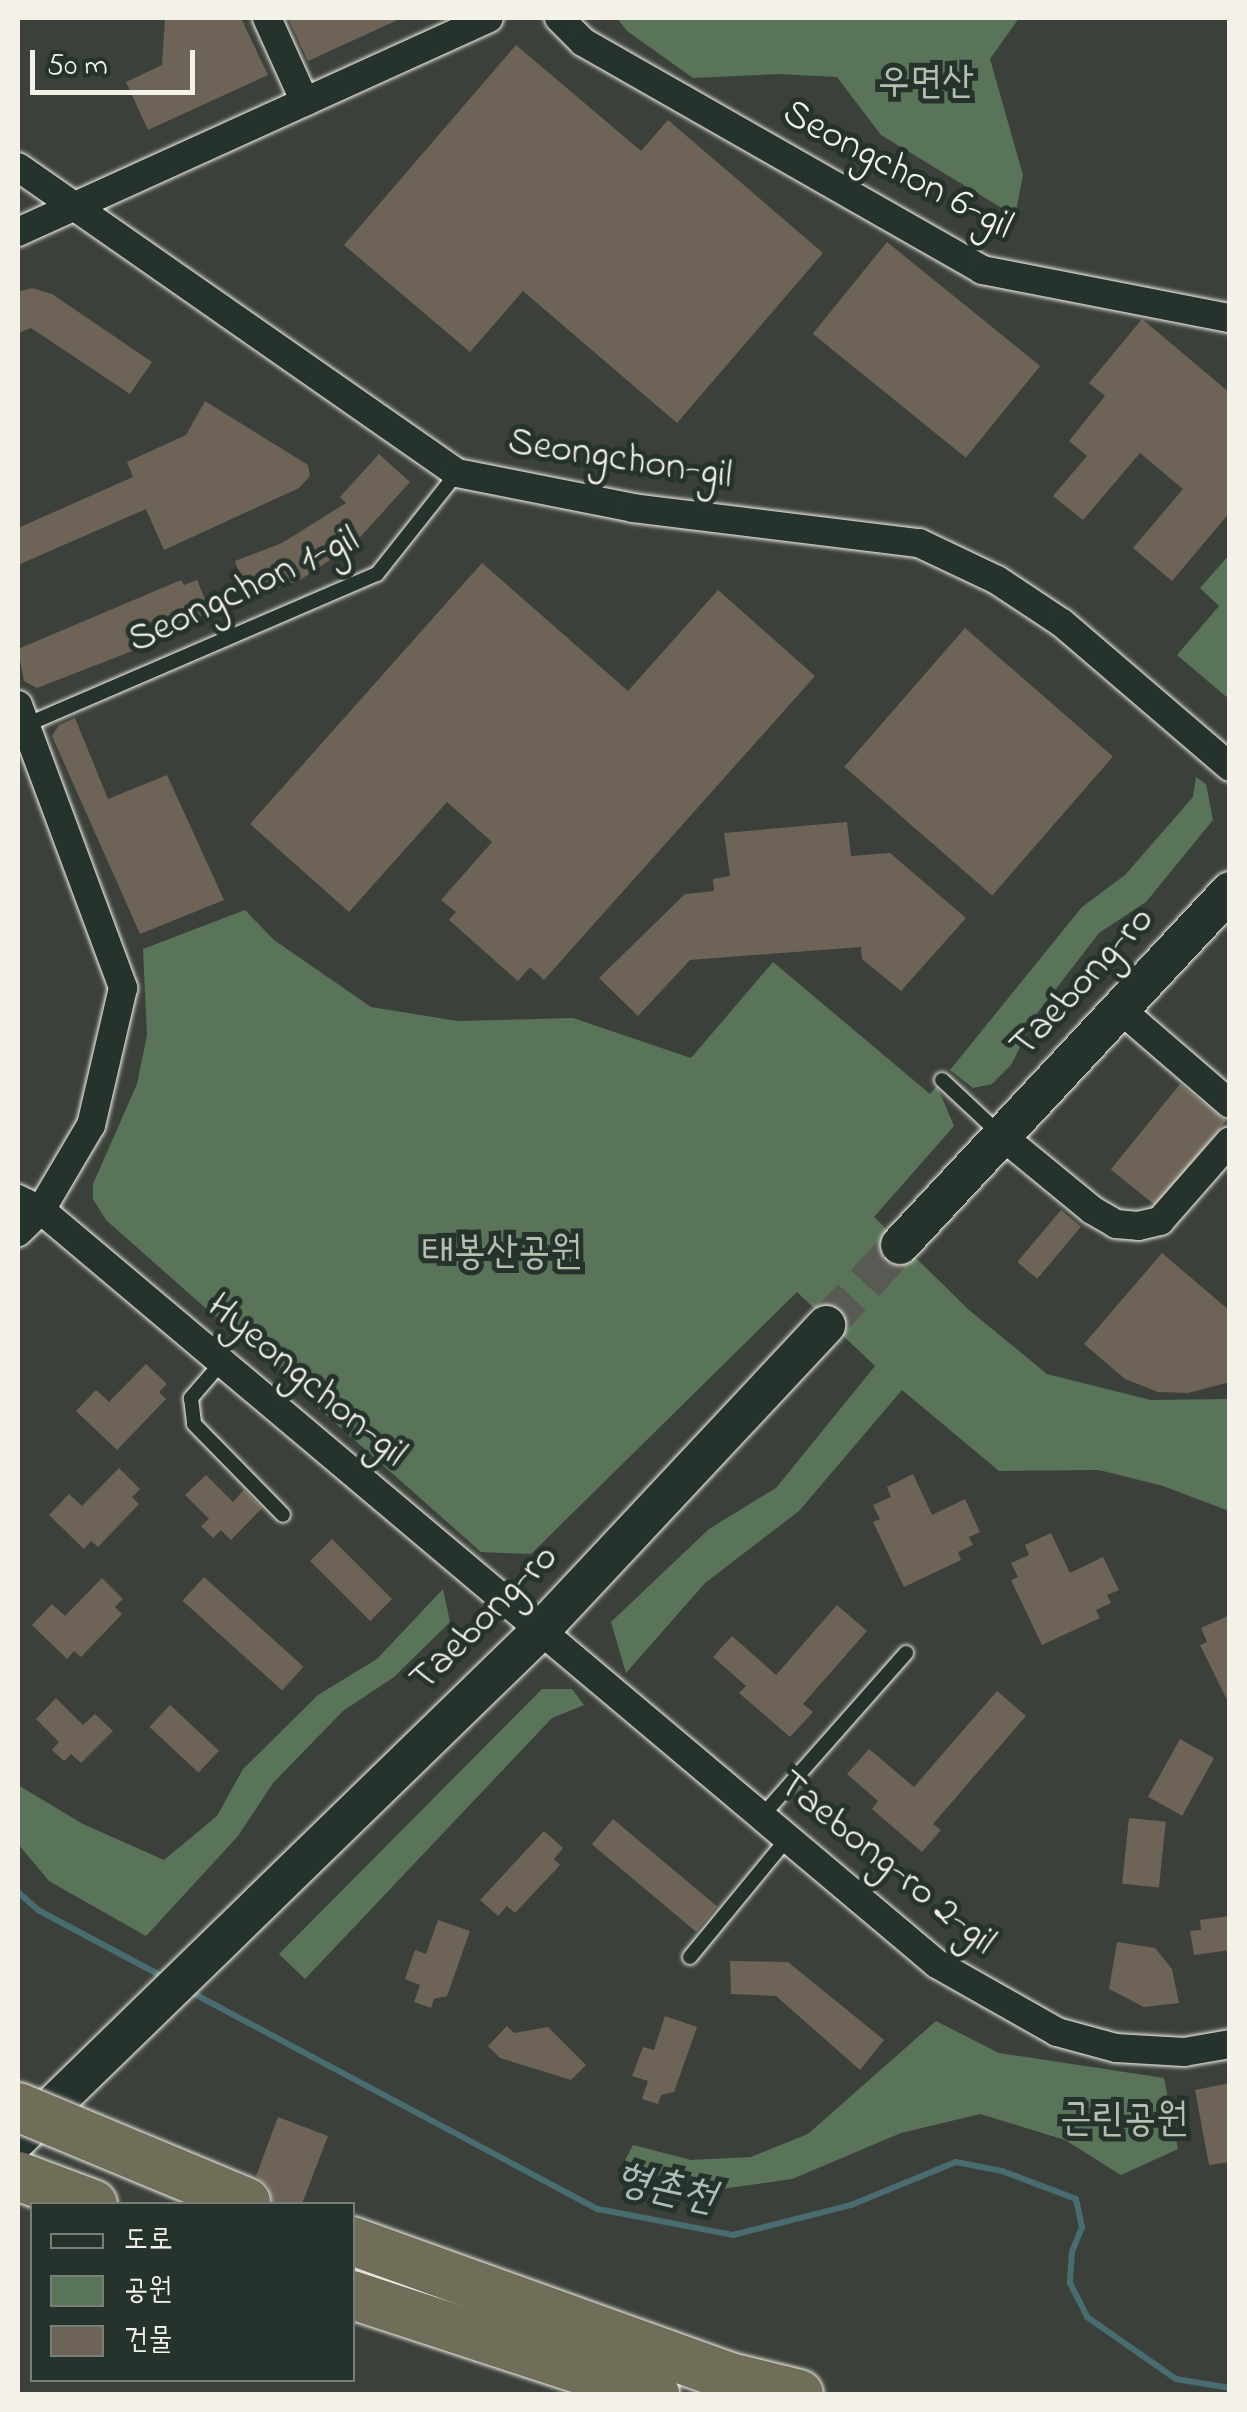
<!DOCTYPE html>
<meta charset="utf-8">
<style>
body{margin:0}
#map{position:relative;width:1247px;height:2412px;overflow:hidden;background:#3b413a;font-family:"Indie Flower","Poor Story",sans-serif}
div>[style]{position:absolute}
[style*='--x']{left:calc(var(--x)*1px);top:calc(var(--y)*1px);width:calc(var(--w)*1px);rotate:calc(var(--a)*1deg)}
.green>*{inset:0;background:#5a745a}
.stream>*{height:6px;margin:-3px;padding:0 3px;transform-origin:3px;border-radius:3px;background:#496c70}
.building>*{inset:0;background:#6d6357;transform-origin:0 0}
.secondary-tunnel>*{height:38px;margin-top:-19px;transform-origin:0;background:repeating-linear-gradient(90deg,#575b54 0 38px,transparent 0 57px)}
.roads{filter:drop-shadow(0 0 2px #f4f1e8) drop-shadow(0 0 2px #f4f1e8)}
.lane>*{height:14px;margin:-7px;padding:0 7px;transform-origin:7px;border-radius:7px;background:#26332d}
.street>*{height:28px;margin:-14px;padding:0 14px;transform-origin:14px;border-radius:14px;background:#26332d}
.secondary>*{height:38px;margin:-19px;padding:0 19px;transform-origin:19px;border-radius:19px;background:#26332d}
.highway>*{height:48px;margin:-24px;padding:0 24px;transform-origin:24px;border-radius:24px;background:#706e59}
.bridges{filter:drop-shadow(0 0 2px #f4f1e8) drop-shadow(0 0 2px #f4f1e8)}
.highway-bridge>*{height:48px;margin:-24px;padding:0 24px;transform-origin:24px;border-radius:24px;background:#706e59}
span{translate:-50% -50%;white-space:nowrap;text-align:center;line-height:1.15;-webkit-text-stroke:10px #26332d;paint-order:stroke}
.park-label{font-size:40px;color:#b6bfaf}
.street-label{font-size:40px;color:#f4f1e8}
.water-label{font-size:42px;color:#b0bcb8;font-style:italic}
.frame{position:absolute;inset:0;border:20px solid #f4f1e8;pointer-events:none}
.legend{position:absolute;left:30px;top:2202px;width:325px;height:180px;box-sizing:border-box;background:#26332d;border:2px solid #787f78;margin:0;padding:12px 18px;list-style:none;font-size:30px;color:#f4f1e8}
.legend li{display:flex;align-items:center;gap:20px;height:50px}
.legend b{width:50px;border:2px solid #787f78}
.scale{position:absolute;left:30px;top:50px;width:165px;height:45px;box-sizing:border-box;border:5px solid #f4f1e8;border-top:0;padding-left:12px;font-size:30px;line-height:35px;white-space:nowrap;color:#f4f1e8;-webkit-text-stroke:8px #26332d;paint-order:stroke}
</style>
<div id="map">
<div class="green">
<i style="clip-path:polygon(617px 18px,1019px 18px,990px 59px,1023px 175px,1015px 216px,881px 135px,837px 77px,778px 74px,693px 78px,627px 31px)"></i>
<i style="clip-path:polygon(1229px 555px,1229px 699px,1177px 655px,1219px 606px,1200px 588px)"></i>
<i style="clip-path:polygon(1196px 777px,1206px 784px,1213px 820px,1146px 902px,1099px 933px,1038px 1012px,1011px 1065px,992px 1084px,973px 1088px,950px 1070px,1082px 907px,1125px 875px,1193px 797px)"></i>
<i style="clip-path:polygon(245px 910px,274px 940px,371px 1007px,457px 1021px,573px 1018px,691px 1058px,773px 962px,930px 1094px,937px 1086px,954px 1126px,874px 1217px,969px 1310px,1047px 1374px,1151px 1400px,1229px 1399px,1229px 1511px,1163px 1486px,1099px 1470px,999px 1471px,902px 1390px,799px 1511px,705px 1583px,626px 1673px,611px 1622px,709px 1529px,776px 1488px,875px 1366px,797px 1292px,531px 1554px,481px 1552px,106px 1220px,93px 1199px,93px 1184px,137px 1084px,147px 1035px,143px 949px)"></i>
<i style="clip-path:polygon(443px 1589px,450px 1622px,394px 1677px,343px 1711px,273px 1783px,238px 1836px,146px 1936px,49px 1881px,18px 1844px,18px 1785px,83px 1824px,164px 1860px,217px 1816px,243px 1769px,318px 1695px,377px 1659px)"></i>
<i style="clip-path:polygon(542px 1689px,572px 1689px,584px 1705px,552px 1718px,305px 1979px,279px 1954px)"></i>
<i style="clip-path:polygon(936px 2021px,999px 2053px,1164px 2078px,1178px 2149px,1121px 2175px,1065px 2140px,980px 2114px,901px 2133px,792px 2179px,714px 2190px,622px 2166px,633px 2145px,691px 2160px,751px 2157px,808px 2134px)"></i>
</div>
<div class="stream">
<i style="--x:18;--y:1892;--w:27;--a:42"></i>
<i style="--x:38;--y:1910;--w:146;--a:28.1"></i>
<i style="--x:187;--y:1990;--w:466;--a:28.1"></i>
<i style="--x:598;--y:2209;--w:137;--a:10.9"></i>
<i style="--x:733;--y:2235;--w:122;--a:-14.3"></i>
<i style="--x:851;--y:2205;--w:113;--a:-22.3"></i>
<i style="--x:956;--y:2162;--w:47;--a:11.1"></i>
<i style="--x:1002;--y:2171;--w:79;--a:20.7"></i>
<i style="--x:1076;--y:2199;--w:29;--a:78"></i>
<i style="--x:1082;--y:2227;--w:27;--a:112"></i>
<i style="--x:1072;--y:2252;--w:31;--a:94"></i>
<i style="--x:1070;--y:2283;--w:38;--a:63"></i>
<i style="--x:1087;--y:2317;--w:108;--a:34.9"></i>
<i style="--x:1176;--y:2379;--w:55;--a:9.5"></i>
</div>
<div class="building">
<i style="clip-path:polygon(165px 18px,241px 18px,268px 75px,148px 130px,126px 82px,162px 65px)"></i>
<i style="clip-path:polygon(288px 18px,402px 18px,308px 61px)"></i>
<i style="clip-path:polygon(516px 45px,641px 151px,668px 120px,823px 253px,677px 423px,523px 291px,470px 352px,344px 245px)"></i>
<i style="left:887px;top:242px;width:197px;height:118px;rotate:39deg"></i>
<i style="clip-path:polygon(32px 288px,52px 294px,152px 362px,130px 394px,31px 328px,18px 333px,18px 292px)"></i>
<i style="clip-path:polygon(1142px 319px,1230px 393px,1230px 512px,1172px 581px,1133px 548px,1183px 489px,1140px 453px,1083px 520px,1053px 496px,1087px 456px,1069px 441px,1105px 396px,1089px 383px)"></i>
<i style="clip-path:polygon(205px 401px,308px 465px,310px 476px,299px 488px,164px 550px,146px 509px,18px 565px,18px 528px,133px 477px,127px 462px,186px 435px)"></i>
<i style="clip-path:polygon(379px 454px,410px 482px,354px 544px,300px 580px,248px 599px,235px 561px,282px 543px,346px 503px,340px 497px)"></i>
<i style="clip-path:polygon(482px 563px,628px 691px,718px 590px,815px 676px,544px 980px,530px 967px,518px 981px,449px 920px,456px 912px,441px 900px,492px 842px,447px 802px,349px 912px,250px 824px)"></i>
<i style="clip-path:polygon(181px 580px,184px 585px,197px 580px,210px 612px,138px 642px,140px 648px,37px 688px,24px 681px,18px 649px)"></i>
<i style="left:965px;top:628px;width:196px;height:184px;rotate:41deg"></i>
<i style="clip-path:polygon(75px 718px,108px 799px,167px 775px,224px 900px,140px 934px,52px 736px,59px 725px)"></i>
<i style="clip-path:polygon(847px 822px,851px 856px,890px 853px,966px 918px,901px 991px,862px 959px,861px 947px,690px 960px,638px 1016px,599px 978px,685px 894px,714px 891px,713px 879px,730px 876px,724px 833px)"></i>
<i style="left:1180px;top:1084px;width:59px;height:110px;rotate:39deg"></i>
<i style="left:1061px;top:1210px;width:26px;height:68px;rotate:40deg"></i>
<i style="clip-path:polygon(1162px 1253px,1230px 1311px,1230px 1382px,1188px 1393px,1158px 1392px,1125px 1379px,1084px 1344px)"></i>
<i style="clip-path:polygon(146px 1364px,167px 1384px,159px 1392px,166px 1399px,117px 1450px,76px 1411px,96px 1390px,109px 1402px)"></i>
<i style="clip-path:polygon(119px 1468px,140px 1489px,132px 1497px,139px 1504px,98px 1547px,91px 1541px,84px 1549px,49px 1515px,69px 1494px,82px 1506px)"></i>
<i style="clip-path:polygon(913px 1474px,932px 1515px,965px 1499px,980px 1532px,969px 1537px,973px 1545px,958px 1552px,961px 1560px,904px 1587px,873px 1522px,880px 1519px,873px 1505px,891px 1497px,887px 1487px)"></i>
<i style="clip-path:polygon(206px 1475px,233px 1502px,244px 1490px,262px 1508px,231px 1540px,221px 1530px,213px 1538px,201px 1526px,209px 1519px,185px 1495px)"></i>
<i style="clip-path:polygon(1051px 1533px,1070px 1573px,1103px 1557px,1119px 1590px,1107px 1595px,1111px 1603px,1096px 1610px,1100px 1618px,1042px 1645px,1011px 1580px,1018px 1577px,1011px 1563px,1029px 1555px,1025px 1545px)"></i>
<i style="left:332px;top:1539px;width:85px;height:31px;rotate:45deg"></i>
<i style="left:204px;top:1577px;width:134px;height:32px;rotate:42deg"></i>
<i style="clip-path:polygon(102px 1578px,123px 1599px,115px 1607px,122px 1614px,81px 1657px,74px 1651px,67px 1659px,32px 1625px,52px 1604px,65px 1616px)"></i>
<i style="clip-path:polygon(837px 1605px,867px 1631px,803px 1704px,813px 1712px,790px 1737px,739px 1693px,746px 1686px,713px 1657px,732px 1636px,776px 1675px)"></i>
<i style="clip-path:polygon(1230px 1615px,1230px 1706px,1200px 1645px,1207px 1642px,1201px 1628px)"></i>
<i style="clip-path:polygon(997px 1691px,1026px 1716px,933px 1824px,941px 1830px,922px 1852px,872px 1809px,878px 1801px,847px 1774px,869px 1749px,914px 1787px)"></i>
<i style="clip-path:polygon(56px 1698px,83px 1725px,95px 1714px,113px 1731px,81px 1763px,71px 1754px,64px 1761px,52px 1750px,59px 1742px,36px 1719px)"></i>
<i style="left:170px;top:1705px;width:67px;height:30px;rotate:43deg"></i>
<i style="left:1180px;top:1739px;width:39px;height:66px;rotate:29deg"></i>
<i style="left:1129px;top:1818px;width:37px;height:66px;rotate:6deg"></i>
<i style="left:613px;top:1819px;width:136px;height:33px;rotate:40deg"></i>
<i style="clip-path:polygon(544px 1831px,563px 1848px,554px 1859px,560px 1865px,515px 1913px,507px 1906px,498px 1916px,480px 1900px)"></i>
<i style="clip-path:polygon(1230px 1916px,1230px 1950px,1194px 1955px,1190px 1931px,1201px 1930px,1200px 1920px)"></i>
<i style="clip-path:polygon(438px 1920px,470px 1931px,447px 1996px,434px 1999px,431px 2008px,414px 2002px,420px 1985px,405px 1979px,415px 1950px,426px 1954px)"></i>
<i style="clip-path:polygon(1117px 1942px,1155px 1948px,1172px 1969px,1179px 2003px,1144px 2007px,1109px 1989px)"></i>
<i style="clip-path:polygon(730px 1961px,788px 1962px,884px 2040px,860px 2070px,776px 1996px,731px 1994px)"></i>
<i style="clip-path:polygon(665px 2016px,697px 2027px,674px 2092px,661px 2095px,658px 2104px,642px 2099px,648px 2081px,632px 2076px,643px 2047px,654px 2050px)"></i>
<i style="clip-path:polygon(507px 2026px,514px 2033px,548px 2027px,586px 2065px,571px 2080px,500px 2058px,488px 2046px)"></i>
<i style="clip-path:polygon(1230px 2083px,1230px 2162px,1209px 2165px,1195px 2090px)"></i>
<i style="clip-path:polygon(278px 2117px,328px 2136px,302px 2204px,273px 2204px,268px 2186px,256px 2176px)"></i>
</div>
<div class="secondary-tunnel">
<i style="--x:826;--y:1325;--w:109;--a:-47.2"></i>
</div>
<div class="roads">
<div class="lane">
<i style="--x:26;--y:725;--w:382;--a:-23.3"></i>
<i style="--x:377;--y:574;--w:129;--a:-51.6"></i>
<i style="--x:942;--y:1080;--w:81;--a:43"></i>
<i style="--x:222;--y:1362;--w:48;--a:130.7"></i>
<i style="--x:191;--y:1398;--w:26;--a:83"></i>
<i style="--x:194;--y:1424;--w:127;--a:45.6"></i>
<i style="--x:761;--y:1817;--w:219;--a:-48.5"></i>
<i style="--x:690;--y:1957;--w:153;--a:-50.6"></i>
</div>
<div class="street">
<i style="--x:267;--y:18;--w:92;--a:65.7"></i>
<i style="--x:559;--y:18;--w:34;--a:45"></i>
<i style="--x:583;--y:42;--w:460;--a:29.7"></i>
<i style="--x:982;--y:270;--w:253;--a:11"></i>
<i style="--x:18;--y:167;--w:535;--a:34.88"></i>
<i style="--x:457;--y:473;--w:179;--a:11.2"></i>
<i style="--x:633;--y:508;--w:288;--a:7"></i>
<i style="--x:919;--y:543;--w:86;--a:25.4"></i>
<i style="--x:997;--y:580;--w:78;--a:33.5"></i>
<i style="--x:1062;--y:623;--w:221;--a:40.6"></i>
<i style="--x:18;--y:232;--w:517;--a:-24.43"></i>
<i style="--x:18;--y:705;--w:302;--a:69.6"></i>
<i style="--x:123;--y:988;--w:141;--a:103.1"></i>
<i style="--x:91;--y:1125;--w:99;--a:120.5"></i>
<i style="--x:41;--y:1210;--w:32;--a:136"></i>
<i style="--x:1120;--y:1009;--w:145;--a:40.8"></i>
<i style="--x:1002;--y:1136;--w:117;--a:39.4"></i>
<i style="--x:1092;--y:1210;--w:28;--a:30"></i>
<i style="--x:1116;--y:1224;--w:22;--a:5"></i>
<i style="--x:1138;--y:1226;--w:23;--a:-13"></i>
<i style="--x:1160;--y:1221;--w:106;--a:-48.8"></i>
<i style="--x:18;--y:1199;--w:25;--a:26"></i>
<i style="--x:41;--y:1210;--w:1171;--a:40.08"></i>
<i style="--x:937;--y:1964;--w:138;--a:29.5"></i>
<i style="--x:1057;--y:2032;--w:61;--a:15.2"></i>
<i style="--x:1116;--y:2048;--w:68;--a:3.4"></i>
<i style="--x:1184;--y:2052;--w:47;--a:-9.9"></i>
</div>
<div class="secondary">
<i style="--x:900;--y:1245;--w:484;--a:-47"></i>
<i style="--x:18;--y:2139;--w:728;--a:-44.22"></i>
<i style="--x:540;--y:1631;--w:419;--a:-46.9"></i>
</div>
<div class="highway">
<i style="--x:18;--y:2176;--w:80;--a:20.5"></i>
<i style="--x:352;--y:2241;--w:402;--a:19.8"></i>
<i style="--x:730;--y:2377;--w:71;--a:13.8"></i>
<i style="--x:352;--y:2295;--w:319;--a:18.1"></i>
</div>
</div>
<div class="bridges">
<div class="highway-bridge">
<i style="--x:18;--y:2107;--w:247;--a:22.6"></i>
</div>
</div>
<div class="park-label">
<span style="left:926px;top:84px">우면산</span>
<span style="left:502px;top:1254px">태봉산공원</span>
<span style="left:1124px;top:2121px">근린공원</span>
</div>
<div class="street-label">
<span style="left:897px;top:171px;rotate:28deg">Seongchon 6-gil</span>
<span style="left:620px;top:460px;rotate:9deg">Seongchon-gil</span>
<span style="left:244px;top:591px;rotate:-25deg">Seongchon 1-gil</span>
<span style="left:1083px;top:983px;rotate:-47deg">Taebong-ro</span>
<span style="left:306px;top:1381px;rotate:40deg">Hyeongchon-gil</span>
<span style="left:485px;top:1619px;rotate:-45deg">Taebong-ro</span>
<span style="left:886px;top:1864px;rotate:39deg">Taebong-ro 2-gil</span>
</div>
<div class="water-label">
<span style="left:665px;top:2190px;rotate:12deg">형촌천</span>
</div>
<div class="frame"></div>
<ul class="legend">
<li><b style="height:12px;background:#26332d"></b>도로</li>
<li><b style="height:28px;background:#5a745a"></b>공원</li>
<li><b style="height:28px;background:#6d6357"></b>건물</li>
</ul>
<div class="scale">50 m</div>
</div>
